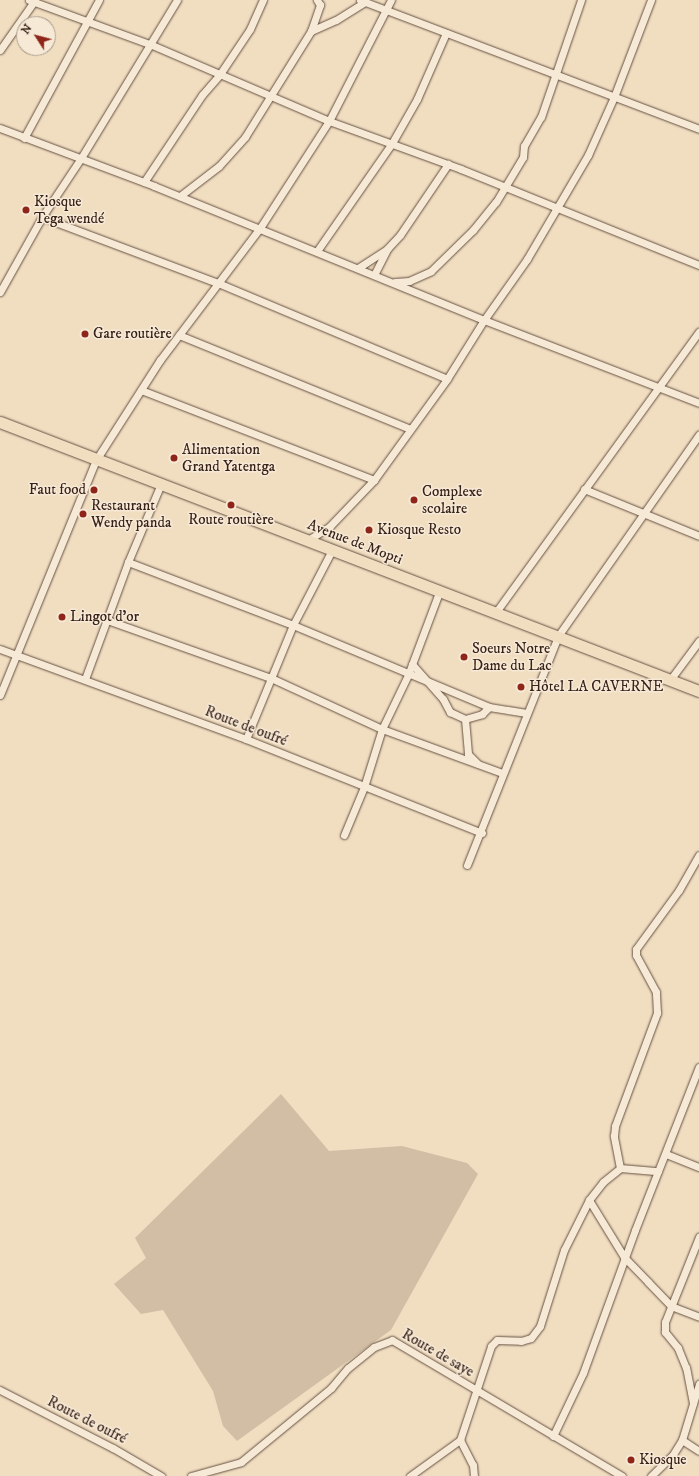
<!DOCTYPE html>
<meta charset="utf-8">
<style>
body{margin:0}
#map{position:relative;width:699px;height:1476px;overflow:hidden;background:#f1dec1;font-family:"IM FELL DW Pica",serif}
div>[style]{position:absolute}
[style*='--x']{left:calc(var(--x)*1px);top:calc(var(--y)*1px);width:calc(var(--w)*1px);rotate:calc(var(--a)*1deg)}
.green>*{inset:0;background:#d2bea4}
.roads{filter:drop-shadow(0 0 1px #665042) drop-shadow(0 0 1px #665042)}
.minor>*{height:7px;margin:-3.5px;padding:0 3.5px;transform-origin:3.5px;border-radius:3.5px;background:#f6ead7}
.primary>*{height:11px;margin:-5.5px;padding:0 5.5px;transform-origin:5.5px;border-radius:5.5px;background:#f1dec1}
.dots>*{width:11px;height:11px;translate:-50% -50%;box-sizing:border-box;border:2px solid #f6ead7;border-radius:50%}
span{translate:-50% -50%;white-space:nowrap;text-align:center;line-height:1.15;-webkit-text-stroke:3px #f6ead7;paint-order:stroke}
.poi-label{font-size:15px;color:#382118}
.left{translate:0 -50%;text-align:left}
.right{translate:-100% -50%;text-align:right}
.street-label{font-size:15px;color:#382118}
.north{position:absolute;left:16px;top:16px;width:40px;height:40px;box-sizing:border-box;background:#f6ead7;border:1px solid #aa9a8b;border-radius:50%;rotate:306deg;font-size:11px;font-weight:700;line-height:16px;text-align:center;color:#382118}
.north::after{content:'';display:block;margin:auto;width:14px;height:18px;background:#8f2418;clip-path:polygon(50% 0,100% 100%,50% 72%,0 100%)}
</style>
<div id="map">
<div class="green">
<i style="clip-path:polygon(281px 1094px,329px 1151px,402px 1146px,467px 1163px,478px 1174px,391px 1330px,237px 1441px,223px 1426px,213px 1391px,163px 1310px,141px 1314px,114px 1284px,146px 1258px,135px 1238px)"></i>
</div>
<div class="roads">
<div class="minor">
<i style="--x:29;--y:0;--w:131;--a:20.1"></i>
<i style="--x:152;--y:45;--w:193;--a:23.2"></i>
<i style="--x:329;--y:121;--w:140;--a:20"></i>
<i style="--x:461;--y:169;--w:257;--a:22"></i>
<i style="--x:360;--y:0;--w:363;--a:20.8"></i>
<i style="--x:311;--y:31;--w:27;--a:-24"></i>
<i style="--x:336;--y:20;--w:34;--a:-32"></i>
<i style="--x:0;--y:50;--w:61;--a:-55"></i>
<i style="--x:0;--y:128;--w:165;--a:20.6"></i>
<i style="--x:154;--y:186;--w:356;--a:22.1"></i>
<i style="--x:484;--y:320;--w:230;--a:21.1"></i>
<i style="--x:24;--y:138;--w:157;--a:-61.5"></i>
<i style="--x:144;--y:182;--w:105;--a:-56.3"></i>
<i style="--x:202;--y:95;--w:28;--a:-49"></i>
<i style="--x:220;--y:74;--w:54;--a:-56.3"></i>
<i style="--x:250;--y:29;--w:32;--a:-66"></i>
<i style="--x:180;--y:196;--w:49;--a:-37.6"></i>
<i style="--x:219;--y:166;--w:39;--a:-48"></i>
<i style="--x:245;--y:137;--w:125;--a:-58.1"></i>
<i style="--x:311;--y:31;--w:28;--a:-71"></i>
<i style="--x:320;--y:5;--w:6;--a:-121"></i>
<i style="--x:42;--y:217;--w:188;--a:20.6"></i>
<i style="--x:218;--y:283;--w:248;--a:22.7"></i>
<i style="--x:317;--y:251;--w:131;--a:-55.2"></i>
<i style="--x:392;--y:143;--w:51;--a:-60.4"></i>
<i style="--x:417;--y:99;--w:72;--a:-66.3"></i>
<i style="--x:358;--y:268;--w:35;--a:-33"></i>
<i style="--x:387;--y:249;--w:19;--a:-47"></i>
<i style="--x:400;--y:235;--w:86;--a:-55.9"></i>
<i style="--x:374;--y:275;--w:27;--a:-63"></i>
<i style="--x:395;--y:282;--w:14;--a:-4"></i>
<i style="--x:409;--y:281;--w:24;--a:-24"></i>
<i style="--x:431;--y:271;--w:59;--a:-44.3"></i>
<i style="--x:473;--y:230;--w:36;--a:-51"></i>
<i style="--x:496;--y:202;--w:52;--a:-59"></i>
<i style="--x:523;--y:157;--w:11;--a:-85"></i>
<i style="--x:524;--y:146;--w:34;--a:-60"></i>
<i style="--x:541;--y:117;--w:124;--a:-71.1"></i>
<i style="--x:0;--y:292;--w:86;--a:-60.8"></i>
<i style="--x:42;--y:217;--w:71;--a:-56.5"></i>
<i style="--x:81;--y:158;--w:185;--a:-58.7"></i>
<i style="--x:179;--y:335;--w:249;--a:22.1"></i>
<i style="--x:141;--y:390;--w:250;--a:21.1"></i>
<i style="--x:584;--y:489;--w:124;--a:22.2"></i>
<i style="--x:308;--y:540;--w:26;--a:-32"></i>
<i style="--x:330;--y:526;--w:64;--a:-46.3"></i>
<i style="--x:374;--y:480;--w:125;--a:-54.1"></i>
<i style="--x:447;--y:379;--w:70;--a:-57.9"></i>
<i style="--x:484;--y:320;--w:75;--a:-54.8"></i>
<i style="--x:527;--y:259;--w:121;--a:-59.6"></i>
<i style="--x:588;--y:155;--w:64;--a:-65.9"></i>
<i style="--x:614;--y:97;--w:104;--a:-69.1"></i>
<i style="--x:128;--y:562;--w:177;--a:20.9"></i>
<i style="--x:293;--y:625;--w:212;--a:22.7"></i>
<i style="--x:489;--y:707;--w:38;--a:9"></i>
<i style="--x:496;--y:612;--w:346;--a:-54.1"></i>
<i style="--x:107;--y:620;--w:174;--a:19.5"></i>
<i style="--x:271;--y:678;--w:122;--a:24.7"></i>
<i style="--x:382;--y:729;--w:128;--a:20.1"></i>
<i style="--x:0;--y:649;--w:262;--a:20.1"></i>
<i style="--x:246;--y:739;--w:254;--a:21.7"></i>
<i style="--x:412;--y:664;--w:47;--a:48.5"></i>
<i style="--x:443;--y:699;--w:15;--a:62"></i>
<i style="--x:450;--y:712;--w:17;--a:25"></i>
<i style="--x:465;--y:719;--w:35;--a:85"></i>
<i style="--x:468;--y:754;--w:13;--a:45"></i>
<i style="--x:85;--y:679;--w:125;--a:-69.8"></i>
<i style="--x:128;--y:562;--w:85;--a:-67.1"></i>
<i style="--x:670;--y:680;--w:49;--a:-53.4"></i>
<i style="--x:0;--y:695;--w:254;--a:-67.8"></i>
<i style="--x:96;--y:460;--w:119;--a:-57.4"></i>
<i style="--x:160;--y:360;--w:166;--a:-52.9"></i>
<i style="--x:260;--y:228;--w:127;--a:-57.2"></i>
<i style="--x:329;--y:121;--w:136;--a:-62.9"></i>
<i style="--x:465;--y:719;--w:18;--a:-16"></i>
<i style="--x:482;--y:714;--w:10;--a:-45"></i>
<i style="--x:246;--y:739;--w:123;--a:-67.6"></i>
<i style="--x:293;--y:625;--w:85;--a:-62.5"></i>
<i style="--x:344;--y:835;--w:52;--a:-67.4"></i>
<i style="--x:364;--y:787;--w:61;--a:-72.8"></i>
<i style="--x:382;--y:729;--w:60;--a:-64.3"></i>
<i style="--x:408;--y:675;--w:91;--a:-69.4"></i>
<i style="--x:467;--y:865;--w:246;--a:-68.3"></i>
<i style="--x:558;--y:636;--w:246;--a:-55"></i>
<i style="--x:666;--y:1154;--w:35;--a:22"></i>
<i style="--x:620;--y:1168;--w:33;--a:-101"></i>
<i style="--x:614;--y:1136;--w:10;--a:-84"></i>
<i style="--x:615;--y:1126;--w:121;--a:-69.6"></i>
<i style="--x:657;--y:1013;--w:21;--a:-93"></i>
<i style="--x:656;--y:992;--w:42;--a:-118.4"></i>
<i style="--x:636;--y:955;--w:6;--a:-90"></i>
<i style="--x:636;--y:949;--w:73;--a:-53.9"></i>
<i style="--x:679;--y:890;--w:40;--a:-60.3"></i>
<i style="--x:589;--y:1200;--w:67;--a:58.4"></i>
<i style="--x:624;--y:1257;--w:35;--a:46"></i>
<i style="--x:648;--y:1282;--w:33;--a:46"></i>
<i style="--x:671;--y:1306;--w:30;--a:21"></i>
<i style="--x:0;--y:1390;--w:127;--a:27.2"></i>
<i style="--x:113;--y:1448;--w:56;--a:30.3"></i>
<i style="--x:693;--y:1403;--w:36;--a:-101"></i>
<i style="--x:686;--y:1368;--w:22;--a:-112"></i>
<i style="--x:678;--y:1348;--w:21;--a:-129"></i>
<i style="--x:665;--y:1332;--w:10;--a:-90"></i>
<i style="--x:665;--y:1322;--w:92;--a:-68.2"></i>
<i style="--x:553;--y:1436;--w:70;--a:-64.5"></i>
<i style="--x:583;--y:1373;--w:152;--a:-70"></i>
<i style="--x:635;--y:1230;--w:175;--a:-68.6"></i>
<i style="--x:460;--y:1440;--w:28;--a:63"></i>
<i style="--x:473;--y:1465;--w:11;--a:85"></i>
<i style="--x:682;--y:1440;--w:20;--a:33"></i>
<i style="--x:191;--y:1476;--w:52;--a:-15.6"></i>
<i style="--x:241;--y:1462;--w:117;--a:-39.4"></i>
<i style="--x:331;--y:1388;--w:26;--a:-50"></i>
<i style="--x:348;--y:1368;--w:33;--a:-39"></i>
<i style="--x:374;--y:1347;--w:19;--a:-21"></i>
<i style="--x:392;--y:1340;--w:267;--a:30.6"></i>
<i style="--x:410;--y:1476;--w:62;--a:-35.8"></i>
<i style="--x:460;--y:1440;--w:99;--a:-71.7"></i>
<i style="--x:491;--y:1346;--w:8;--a:-45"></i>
<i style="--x:497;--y:1340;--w:24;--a:2"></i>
<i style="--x:521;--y:1341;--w:10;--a:-17"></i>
<i style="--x:531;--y:1338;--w:15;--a:-53"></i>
<i style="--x:540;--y:1326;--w:80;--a:-72.5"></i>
<i style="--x:564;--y:1250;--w:56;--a:-63.4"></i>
<i style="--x:589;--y:1200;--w:23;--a:-52"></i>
<i style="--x:603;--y:1182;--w:22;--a:-39"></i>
<i style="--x:620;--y:1168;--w:38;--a:5"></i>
<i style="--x:651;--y:1476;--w:29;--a:-44"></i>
<i style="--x:672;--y:1456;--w:19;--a:-58"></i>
<i style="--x:682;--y:1440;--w:59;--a:-73.1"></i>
</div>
<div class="primary">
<i style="--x:0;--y:422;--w:749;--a:21.05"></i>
</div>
</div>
<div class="dots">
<i style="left:26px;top:210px;background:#8f2418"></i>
<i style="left:85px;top:334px;background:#8f2418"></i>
<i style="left:174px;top:458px;background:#8f2418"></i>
<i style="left:94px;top:490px;background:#8f2418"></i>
<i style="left:414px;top:500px;background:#8f2418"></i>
<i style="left:231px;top:505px;background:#8f2418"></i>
<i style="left:83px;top:514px;background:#8f2418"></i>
<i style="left:369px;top:530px;background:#8f2418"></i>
<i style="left:62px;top:617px;background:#8f2418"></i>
<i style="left:464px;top:657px;background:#8f2418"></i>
<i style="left:521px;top:687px;background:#8f2418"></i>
<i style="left:631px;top:1460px;background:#8f2418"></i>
</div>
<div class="poi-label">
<span class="left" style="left:34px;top:210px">Kiosque<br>Tega wendé</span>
<span class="left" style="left:93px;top:334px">Gare routière</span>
<span class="left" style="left:182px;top:458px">Alimentation<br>Grand Yatentga</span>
<span class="right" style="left:86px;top:490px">Faut food</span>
<span class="left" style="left:422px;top:500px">Complexe<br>scolaire</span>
<span class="left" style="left:91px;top:514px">Restaurant<br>Wendy panda</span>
<span style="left:231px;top:520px">Route routière</span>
<span class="left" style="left:377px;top:530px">Kiosque Resto</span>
<span class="left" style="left:70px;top:617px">Lingot d'or</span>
<span class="left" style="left:472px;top:657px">Soeurs Notre<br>Dame du Lac</span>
<span class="left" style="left:529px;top:687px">Hôtel LA CAVERNE</span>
<span class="left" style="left:639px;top:1460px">Kiosque</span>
</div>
<div class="street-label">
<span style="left:355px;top:542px;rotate:21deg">Avenue de Mopti</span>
<span style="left:246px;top:726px;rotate:21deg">Route de oufré</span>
<span style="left:438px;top:1353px;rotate:30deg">Route de saye</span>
<span style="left:87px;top:1420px;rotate:27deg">Route de oufré</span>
</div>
<div class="north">N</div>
</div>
